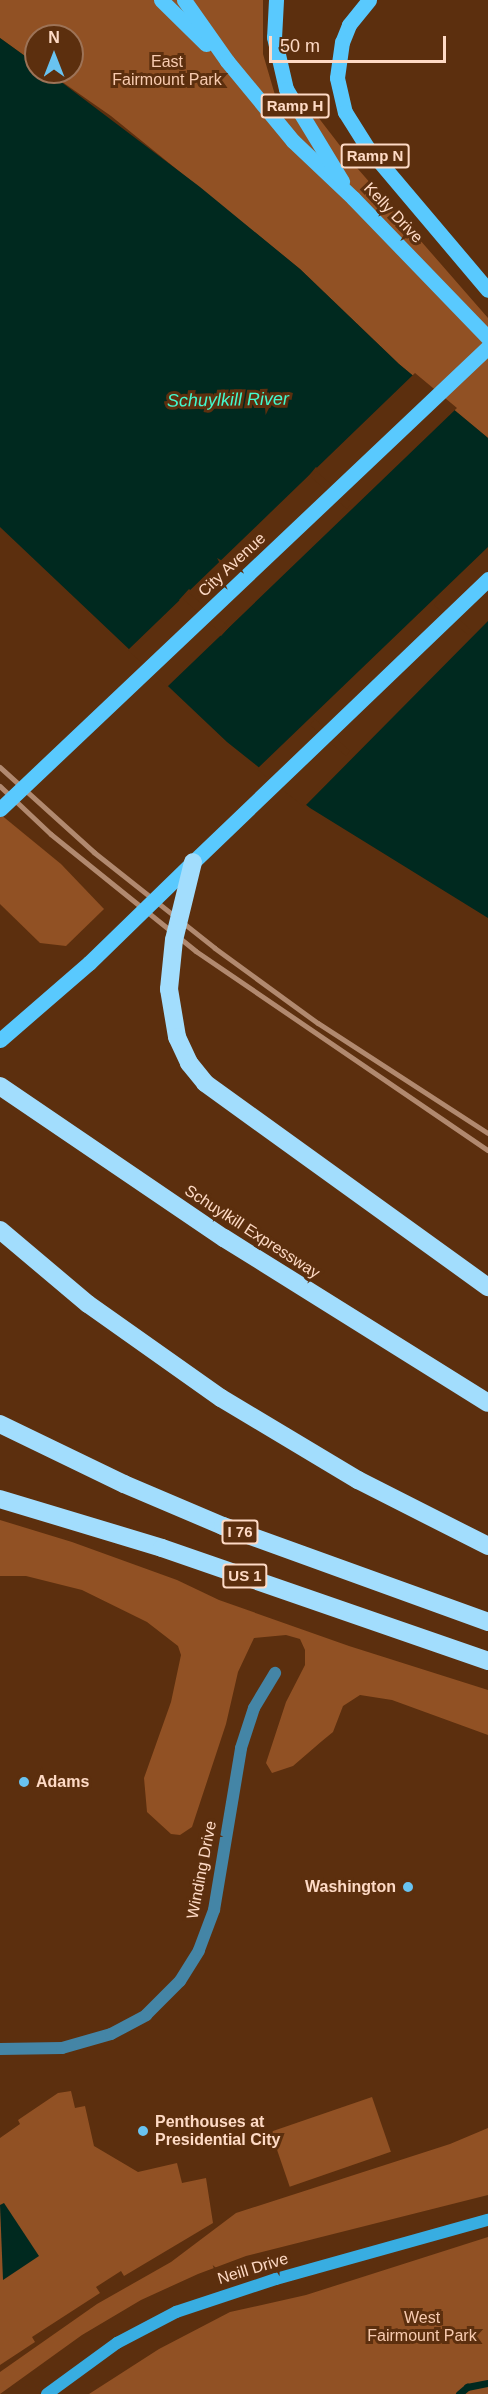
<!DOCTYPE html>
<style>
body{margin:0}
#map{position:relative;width:488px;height:2394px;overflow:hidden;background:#5c2f0e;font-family:Arial,sans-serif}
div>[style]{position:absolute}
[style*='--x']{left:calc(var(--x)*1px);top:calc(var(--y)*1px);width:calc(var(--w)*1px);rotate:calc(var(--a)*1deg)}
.green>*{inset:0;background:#915124;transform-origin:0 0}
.water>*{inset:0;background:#00291f}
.pier>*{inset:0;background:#5c2f0e}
.stream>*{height:7px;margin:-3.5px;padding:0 3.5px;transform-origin:3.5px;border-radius:3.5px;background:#00291f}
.street>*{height:12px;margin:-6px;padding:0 6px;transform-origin:6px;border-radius:6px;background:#4485a6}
.secondary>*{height:12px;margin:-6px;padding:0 6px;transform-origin:6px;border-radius:6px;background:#38ade1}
.primary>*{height:15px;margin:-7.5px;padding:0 7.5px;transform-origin:7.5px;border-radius:7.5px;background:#59c9fe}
.highway>*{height:18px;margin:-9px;padding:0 9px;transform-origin:9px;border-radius:9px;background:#a2ddfd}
.rail>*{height:4.5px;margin:-2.25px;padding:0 2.25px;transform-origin:2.25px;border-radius:2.25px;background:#b1896f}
.primary-bridge>*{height:15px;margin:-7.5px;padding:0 7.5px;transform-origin:7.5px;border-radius:7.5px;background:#59c9fe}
.highway-bridge>*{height:18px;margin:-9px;padding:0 9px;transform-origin:9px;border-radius:9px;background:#a2ddfd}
.dots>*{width:16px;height:16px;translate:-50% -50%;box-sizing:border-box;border:3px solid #5c2f0e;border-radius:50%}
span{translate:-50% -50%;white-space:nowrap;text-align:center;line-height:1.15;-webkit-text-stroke:6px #5c2f0e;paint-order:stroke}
.shield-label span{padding:2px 4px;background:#5c2f0e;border:2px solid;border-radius:4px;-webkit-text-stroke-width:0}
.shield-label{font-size:15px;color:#fedac5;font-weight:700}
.park-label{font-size:16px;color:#f8cbb0}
.street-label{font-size:16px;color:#fedac5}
.poi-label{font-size:16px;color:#fedac5;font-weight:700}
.left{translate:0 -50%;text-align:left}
.right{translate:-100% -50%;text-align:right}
.water-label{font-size:18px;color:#43f9ce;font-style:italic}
.north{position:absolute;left:24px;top:24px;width:60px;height:60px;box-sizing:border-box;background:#5c2f0e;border:2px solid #9d7357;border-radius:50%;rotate:0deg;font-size:16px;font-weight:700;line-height:24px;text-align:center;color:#fedac5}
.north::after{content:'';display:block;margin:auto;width:21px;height:27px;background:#69c3f1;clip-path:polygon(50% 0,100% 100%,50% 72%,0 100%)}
.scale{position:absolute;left:269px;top:36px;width:177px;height:27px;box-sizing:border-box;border:3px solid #fedac5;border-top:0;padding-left:8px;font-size:18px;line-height:21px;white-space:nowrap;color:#fedac5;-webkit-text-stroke:4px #5c2f0e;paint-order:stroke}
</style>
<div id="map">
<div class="green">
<i style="clip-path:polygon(0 0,263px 0,263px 54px,275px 95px,301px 95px,358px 169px,488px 318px,488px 438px,399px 364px,300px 269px,111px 116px,48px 72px,72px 72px,72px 36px,36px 36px,36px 64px,0 38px)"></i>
<i style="clip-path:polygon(0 814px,61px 864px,104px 909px,66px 946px,40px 943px,0 904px)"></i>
<i style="clip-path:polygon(0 1520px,72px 1542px,177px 1580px,219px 1600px,349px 1646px,488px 1690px,488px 1735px,392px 1700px,360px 1695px,343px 1706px,333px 1732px,322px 1741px,293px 1766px,272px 1773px,266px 1763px,286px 1702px,305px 1665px,305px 1650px,300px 1639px,286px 1635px,254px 1638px,238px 1672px,226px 1724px,192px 1827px,180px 1835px,171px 1834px,147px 1812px,144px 1778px,171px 1702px,181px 1655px,178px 1646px,147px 1622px,82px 1590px,26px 1576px,0 1576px)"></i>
<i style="clip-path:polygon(71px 2091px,75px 2108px,85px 2106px,94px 2146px,138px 2172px,177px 2163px,182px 2183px,206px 2178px,213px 2223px,124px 2276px,121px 2271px,96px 2287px,100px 2293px,32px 2337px,35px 2342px,0 2365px,0 2138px,20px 2124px,18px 2120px,58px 2093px)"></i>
<i style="left:372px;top:2097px;width:58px;height:107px;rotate:71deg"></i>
<i style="clip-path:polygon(488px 2128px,488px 2195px,246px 2256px,198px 2274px,141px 2300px,82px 2335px,0 2394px,0 2372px,97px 2304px,171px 2262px,236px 2213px,450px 2144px)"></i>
<i style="clip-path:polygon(488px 2237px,488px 2394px,89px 2394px,159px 2349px,230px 2312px,306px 2295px)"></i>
</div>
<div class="water">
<i style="clip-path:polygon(evenodd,0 38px,36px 64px,36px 72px,48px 72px,200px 187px,300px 269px,399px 364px,488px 438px,488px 918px,310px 808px,227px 742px,0 527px,0 38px,316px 467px,356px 503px,347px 513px,307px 478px,316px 467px,0 38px,189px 589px,231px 625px,221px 636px,179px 600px,189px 589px,0 38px,438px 596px,476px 631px,468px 639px,430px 604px,438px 596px,0 38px,315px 715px,354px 751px,346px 760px,306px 724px,315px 715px)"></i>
<i style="clip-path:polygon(4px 2203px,39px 2256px,3px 2280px,0 2205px)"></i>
</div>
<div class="pier">
<i style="clip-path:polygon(evenodd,415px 373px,457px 408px,167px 687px,128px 650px,415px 373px,316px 471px,352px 503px,347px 509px,311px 477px,316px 471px,415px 373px,189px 593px,227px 625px,220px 632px,183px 599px,189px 593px)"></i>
<i style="clip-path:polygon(evenodd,488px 547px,488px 621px,304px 807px,257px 769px,488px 547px,438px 600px,472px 631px,468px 635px,434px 605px,438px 600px,488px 547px,315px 719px,350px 751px,346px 756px,310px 725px,315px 719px)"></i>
</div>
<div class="stream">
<i style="--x:459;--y:2394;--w:11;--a:-41"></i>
<i style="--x:467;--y:2387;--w:21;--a:-11"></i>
</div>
<div class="street">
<i style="--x:0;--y:2049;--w:62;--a:-0.9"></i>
<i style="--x:62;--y:2048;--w:51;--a:-15.9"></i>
<i style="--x:111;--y:2034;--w:40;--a:-28"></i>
<i style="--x:146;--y:2015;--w:48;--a:-45"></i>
<i style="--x:180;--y:1981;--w:36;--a:-58"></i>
<i style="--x:199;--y:1950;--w:43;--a:-69.4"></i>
<i style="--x:214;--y:1910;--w:164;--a:-80.5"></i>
<i style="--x:241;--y:1748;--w:42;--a:-72"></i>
<i style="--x:254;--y:1708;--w:41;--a:-59"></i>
</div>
<div class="secondary">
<i style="--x:47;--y:2394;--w:87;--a:-36.1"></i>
<i style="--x:117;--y:2343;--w:67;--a:-27.7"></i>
<i style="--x:176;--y:2312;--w:105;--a:-18.3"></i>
<i style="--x:276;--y:2279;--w:220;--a:-15.6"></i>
</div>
<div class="primary">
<i style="--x:161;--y:0;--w:63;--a:44.4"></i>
<i style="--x:184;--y:0;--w:75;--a:54.8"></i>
<i style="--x:227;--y:61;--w:104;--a:50.5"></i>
<i style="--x:293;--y:141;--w:83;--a:43.5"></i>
<i style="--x:353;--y:198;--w:194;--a:46"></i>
<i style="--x:276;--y:0;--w:37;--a:93"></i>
<i style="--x:274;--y:37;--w:53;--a:77"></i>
<i style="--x:286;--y:89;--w:108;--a:58.7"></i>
<i style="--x:369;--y:0;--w:32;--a:129"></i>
<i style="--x:349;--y:25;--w:18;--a:112"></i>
<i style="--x:342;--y:42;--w:36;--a:98"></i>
<i style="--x:337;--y:78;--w:35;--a:77"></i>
<i style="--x:345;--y:112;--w:41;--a:57.8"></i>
<i style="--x:367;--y:147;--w:187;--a:49.8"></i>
<i style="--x:193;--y:862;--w:409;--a:-43.8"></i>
<i style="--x:0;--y:1040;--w:118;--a:-40.9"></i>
</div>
<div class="highway">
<i style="--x:169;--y:989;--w:49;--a:80.5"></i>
<i style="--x:177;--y:1037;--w:29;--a:65"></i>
<i style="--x:189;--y:1063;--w:26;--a:51"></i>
<i style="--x:205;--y:1083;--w:349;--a:35.8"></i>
<i style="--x:0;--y:1086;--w:271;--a:34.2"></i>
<i style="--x:224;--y:1238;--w:311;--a:32"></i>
<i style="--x:0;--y:1230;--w:115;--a:40.1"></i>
<i style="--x:88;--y:1304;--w:163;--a:35.3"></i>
<i style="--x:221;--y:1398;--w:160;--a:30.9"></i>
<i style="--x:358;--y:1480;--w:146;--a:26.9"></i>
<i style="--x:0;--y:1424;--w:138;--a:25.8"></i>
<i style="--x:124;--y:1484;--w:108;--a:23"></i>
<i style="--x:223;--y:1526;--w:282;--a:19.9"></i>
<i style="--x:0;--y:1499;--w:169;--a:16.8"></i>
<i style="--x:162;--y:1548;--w:345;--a:19.1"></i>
</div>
<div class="rail">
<i style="--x:0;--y:767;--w:127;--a:42.1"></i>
<i style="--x:94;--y:852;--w:154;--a:38.4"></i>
<i style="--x:215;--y:948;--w:127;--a:36.1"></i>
<i style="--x:318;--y:1023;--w:202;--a:32.9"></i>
<i style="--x:0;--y:786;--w:70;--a:43.3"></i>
<i style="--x:51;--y:834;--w:186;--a:38.9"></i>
<i style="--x:196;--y:951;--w:353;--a:34.3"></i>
</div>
<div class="primary-bridge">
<i style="--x:0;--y:809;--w:672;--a:-43.43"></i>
<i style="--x:89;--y:963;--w:145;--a:-44.2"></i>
</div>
<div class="highway-bridge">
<i style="--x:169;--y:989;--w:49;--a:-84.2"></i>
<i style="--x:174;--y:940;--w:80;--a:-76.3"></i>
</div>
<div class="dots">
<i style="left:24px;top:1782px;background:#69c3f1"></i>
<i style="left:408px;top:1887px;background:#69c3f1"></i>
<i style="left:143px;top:2131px;background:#69c3f1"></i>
</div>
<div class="shield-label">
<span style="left:295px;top:106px">Ramp H</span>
<span style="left:375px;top:156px">Ramp N</span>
<span style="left:240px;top:1532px">I 76</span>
<span style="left:245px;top:1576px">US 1</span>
</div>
<div class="park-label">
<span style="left:167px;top:71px">East<br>Fairmount Park</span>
<span style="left:422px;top:2327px">West<br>Fairmount Park</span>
</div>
<div class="street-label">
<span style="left:393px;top:213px;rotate:46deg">Kelly Drive</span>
<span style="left:232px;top:565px;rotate:-43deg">City Avenue</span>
<span style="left:252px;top:1232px;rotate:33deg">Schuylkill Expressway</span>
<span style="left:202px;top:1870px;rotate:-79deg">Winding Drive</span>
<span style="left:253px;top:2269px;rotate:-17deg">Neill Drive</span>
</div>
<div class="poi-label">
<span class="left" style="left:36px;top:1782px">Adams</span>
<span class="right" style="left:396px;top:1887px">Washington</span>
<span class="left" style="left:155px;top:2131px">Penthouses at<br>Presidential City</span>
</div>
<div class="water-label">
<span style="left:228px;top:400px;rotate:-1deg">Schuylkill River</span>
</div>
<div class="north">N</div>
<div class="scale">50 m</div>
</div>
